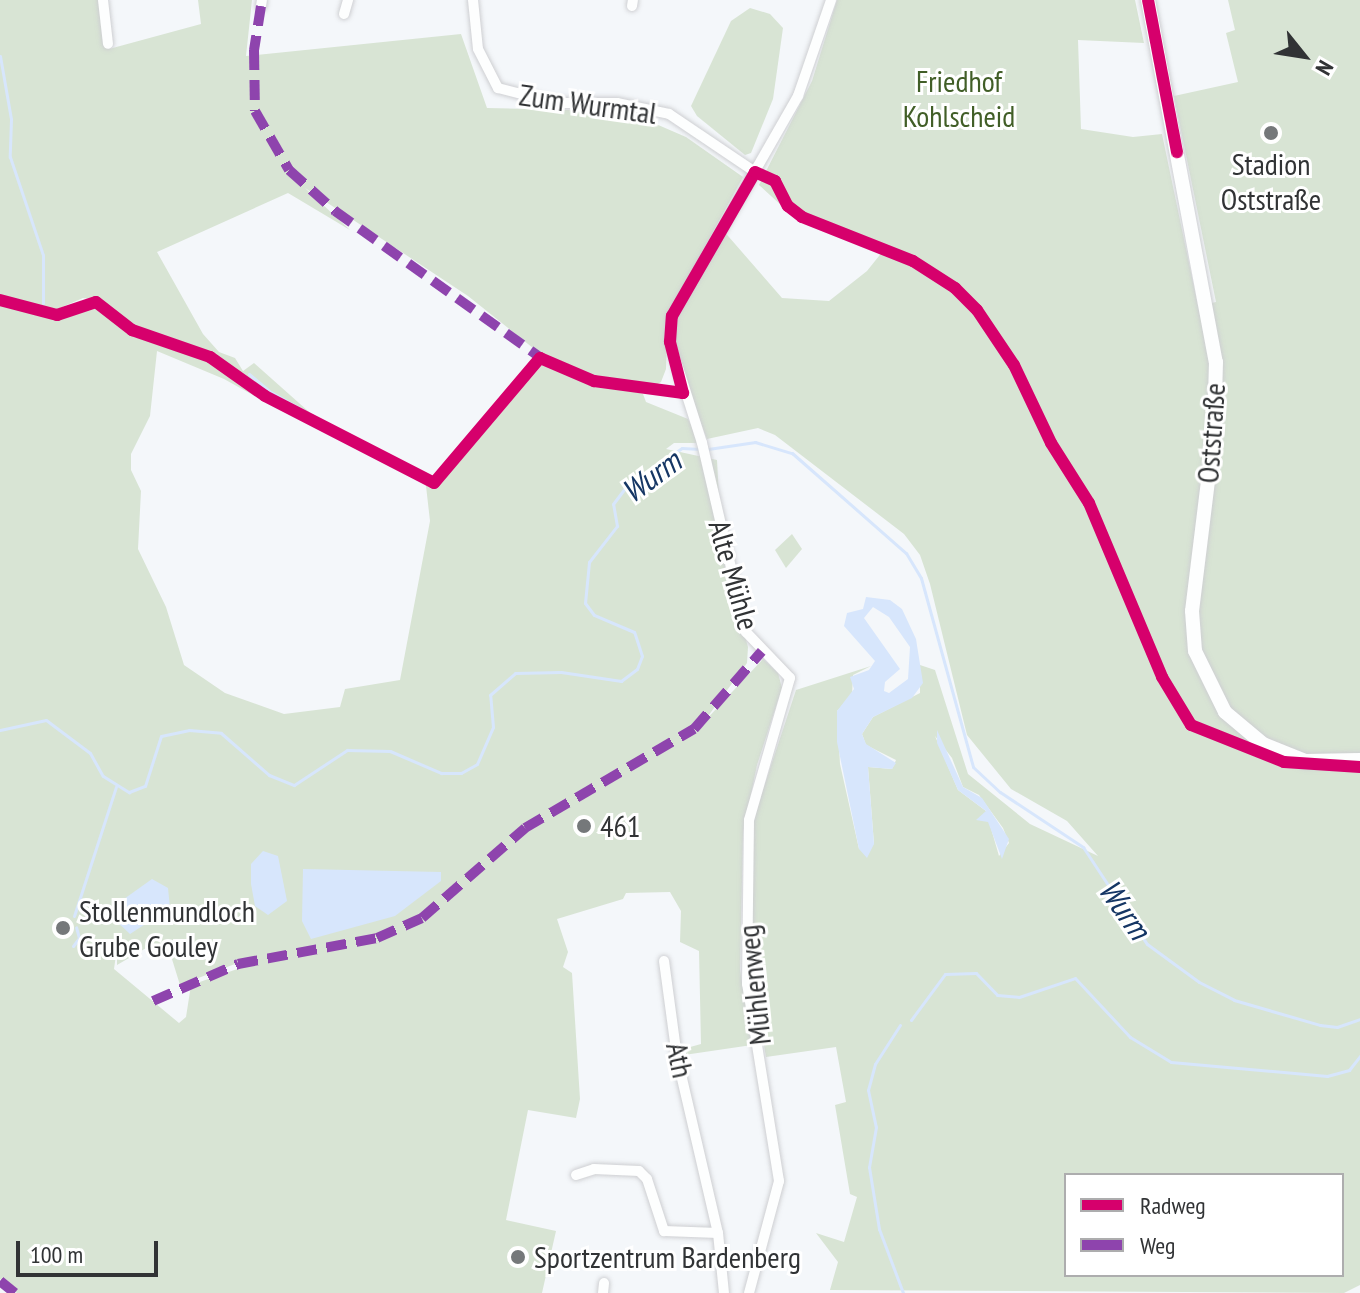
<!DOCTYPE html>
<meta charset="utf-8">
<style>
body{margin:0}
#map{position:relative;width:1360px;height:1293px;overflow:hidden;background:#f4f7fa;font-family:"PT Sans Narrow",sans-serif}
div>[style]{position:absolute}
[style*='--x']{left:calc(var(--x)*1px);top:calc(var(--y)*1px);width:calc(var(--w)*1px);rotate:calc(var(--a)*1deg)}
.green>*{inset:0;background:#d8e4d4}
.water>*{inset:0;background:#d7e6fc}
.stream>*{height:3px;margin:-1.5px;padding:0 1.5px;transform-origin:1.5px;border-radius:1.5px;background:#d7e6fc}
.roads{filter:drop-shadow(0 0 2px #cecfd2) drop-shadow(0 0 2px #cecfd2)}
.street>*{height:10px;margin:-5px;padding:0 5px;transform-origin:5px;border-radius:5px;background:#fdfefe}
.secondary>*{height:14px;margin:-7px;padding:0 7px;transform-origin:7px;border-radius:7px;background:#fdfefe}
.quiet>*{height:10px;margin-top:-5px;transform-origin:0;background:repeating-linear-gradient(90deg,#8e44ad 0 20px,transparent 0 30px)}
.cycleway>*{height:12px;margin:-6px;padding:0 6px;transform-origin:6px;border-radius:6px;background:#d6006c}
.dots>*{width:22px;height:22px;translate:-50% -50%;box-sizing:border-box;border:4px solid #fff;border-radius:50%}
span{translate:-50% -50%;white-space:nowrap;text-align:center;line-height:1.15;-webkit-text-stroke:6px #fff;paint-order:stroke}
.park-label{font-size:30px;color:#415e27}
.street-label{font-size:30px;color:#313335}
.poi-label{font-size:30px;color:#313335}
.left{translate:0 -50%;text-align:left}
.water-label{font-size:32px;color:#153664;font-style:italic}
.legend{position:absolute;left:1064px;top:1173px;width:280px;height:104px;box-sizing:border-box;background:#fff;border:2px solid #adadae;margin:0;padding:10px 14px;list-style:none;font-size:24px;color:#313335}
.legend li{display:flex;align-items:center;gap:16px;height:40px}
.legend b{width:40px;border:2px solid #adadae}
.north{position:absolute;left:1264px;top:16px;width:80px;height:80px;-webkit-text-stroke:6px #fff;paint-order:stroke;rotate:120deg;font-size:22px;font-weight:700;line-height:32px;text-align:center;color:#313335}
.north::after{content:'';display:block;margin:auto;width:28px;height:36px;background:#313335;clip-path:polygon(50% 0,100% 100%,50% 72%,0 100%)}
.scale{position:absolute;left:16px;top:1241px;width:142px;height:36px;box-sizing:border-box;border:4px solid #313335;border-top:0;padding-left:10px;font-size:24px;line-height:28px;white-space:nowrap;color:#313335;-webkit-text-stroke:6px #fff;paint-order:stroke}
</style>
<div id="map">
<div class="green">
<i style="clip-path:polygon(evenodd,0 0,98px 0,109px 49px,201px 24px,198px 0,252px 0,246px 56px,461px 34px,487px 108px,575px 110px,642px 118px,686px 137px,743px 177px,668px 314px,666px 369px,661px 382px,650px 388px,594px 379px,538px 352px,468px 296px,305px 188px,350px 230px,288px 193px,157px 252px,203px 334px,219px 352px,235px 358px,243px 371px,254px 363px,317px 419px,271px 405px,224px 379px,157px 351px,150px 416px,131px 454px,131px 470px,141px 491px,138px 549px,166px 607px,184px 665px,225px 693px,284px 714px,340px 707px,345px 689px,400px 680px,430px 521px,426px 486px,443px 481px,542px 365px,643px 394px,646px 402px,688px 419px,700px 443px,674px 443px,666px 449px,717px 460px,722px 555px,748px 647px,747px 663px,703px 723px,763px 659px,778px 673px,782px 688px,757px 765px,743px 833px,740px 970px,752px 1045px,684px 1055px,683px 1049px,701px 1044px,699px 951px,680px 942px,681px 911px,670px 892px,626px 893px,623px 899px,557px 919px,568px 952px,563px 967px,572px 973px,580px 1099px,576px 1118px,528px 1110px,506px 1220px,556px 1231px,542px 1293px,17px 1293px,0 1279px,0 302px,59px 321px,73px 307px,94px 303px,133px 337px,154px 340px,97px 300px,83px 298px,53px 311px,0 298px,0 0,153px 944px,171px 956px,180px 985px,248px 959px,249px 965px,191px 985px,186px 1017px,179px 1023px,114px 969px,117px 948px,117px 965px,153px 944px)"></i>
<i style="clip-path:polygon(evenodd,837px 0,1135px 0,1144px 43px,1078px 40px,1081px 129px,1133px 137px,1162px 134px,1198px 306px,1216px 302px,1174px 96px,1238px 82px,1226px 33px,1235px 30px,1228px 0,1360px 0,1360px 1285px,1344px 1293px,830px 1290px,838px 1262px,816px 1233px,844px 1242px,857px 1197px,850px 1194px,835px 1105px,846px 1102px,836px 1047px,766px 1057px,749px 960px,754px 817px,796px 690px,871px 666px,853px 675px,852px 695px,837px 711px,840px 764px,859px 849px,874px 844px,868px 767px,892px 769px,896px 760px,866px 745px,862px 734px,873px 717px,920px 693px,920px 665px,935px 670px,968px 774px,1030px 824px,1098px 856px,1067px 821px,1011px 789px,967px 735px,930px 584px,920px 555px,904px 534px,775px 435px,758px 428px,707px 439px,691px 397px,675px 339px,677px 318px,722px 229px,782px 298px,829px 301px,867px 271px,883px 251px,794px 217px,759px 185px,812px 81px,837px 0,935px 736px,952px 758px,963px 787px,979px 795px,1003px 828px,1009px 843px,999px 856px,986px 811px,958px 790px,935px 736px,837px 0,1066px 1175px,1342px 1175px,1342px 1275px,1066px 1275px,1066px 1175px)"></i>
<i style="clip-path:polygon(750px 8px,770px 14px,783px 28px,773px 99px,751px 153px,745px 155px,697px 116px,691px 106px,731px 21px)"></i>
<i style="clip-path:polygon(792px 534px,802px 549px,786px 568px,775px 550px)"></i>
</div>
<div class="water">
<i style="clip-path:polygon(evenodd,866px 597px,890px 600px,902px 609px,916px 639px,923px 683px,912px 698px,873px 717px,862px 734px,866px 744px,896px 763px,892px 769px,868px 767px,874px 844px,867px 858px,859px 849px,837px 742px,837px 711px,854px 689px,850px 677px,869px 670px,875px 661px,844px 626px,847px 613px,863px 609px,866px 597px,873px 607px,889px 617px,910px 647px,908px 679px,889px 693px,884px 691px,885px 682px,900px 669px,864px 618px,873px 607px)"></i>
<i style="clip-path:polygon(937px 730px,963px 787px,982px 798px,1009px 839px,1002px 859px,988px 822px,976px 820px,986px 811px,958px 790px,937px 743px)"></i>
<i style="clip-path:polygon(263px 851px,278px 856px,287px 901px,268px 915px,255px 906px,251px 884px,251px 864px)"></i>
<i style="clip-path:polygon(303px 869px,441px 872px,441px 881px,395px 916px,311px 939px,302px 921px)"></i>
<i style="clip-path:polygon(152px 879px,168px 888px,170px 908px,130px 934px,114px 919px,117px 904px)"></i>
</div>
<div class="stream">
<i style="--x:0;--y:56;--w:64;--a:80.1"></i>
<i style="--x:11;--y:119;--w:38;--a:92"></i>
<i style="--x:10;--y:157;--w:103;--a:71.4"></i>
<i style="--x:43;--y:255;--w:48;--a:90"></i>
<i style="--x:249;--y:374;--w:26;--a:40"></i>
<i style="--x:269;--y:391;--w:175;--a:29.5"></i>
<i style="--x:708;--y:449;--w:48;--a:-8.5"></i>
<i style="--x:755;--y:442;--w:39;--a:17"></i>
<i style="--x:792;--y:453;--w:152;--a:41.3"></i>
<i style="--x:906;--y:553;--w:29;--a:59"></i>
<i style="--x:921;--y:578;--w:196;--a:74.6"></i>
<i style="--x:973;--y:767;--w:37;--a:43"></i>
<i style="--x:1000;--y:792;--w:100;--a:33.5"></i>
<i style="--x:1083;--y:847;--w:116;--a:56.6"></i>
<i style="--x:1147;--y:944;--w:64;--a:36.2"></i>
<i style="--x:1199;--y:982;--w:39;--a:27"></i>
<i style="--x:1234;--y:1000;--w:90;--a:16.2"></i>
<i style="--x:1320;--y:1025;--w:17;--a:7"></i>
<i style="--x:1337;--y:1027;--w:24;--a:-19"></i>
<i style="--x:0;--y:730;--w:47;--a:-12.3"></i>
<i style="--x:46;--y:720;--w:55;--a:36.9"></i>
<i style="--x:90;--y:753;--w:26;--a:61"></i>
<i style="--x:103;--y:776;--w:31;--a:32"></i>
<i style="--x:129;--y:792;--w:17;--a:-21"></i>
<i style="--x:145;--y:786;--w:52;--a:-72.3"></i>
<i style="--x:161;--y:736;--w:29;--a:-12"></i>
<i style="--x:189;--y:730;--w:32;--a:5"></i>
<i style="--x:221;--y:733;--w:64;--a:41.2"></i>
<i style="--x:269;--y:775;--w:27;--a:22"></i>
<i style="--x:294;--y:785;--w:64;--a:-33.4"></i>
<i style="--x:347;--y:750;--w:43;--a:1.3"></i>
<i style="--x:390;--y:751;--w:56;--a:23.3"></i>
<i style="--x:441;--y:773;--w:20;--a:0"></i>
<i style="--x:461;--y:773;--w:18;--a:-29"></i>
<i style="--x:477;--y:764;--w:40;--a:-66.6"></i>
<i style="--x:493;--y:727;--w:32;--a:-95"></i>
<i style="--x:490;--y:695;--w:33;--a:-41"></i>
<i style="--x:515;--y:673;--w:46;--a:-1.2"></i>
<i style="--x:561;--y:672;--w:61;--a:8.5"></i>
<i style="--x:621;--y:681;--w:20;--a:-37"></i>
<i style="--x:637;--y:669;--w:14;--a:-69"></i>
<i style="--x:642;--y:656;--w:25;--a:-108"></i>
<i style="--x:634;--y:632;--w:43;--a:-157"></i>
<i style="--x:594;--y:615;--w:15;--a:-127"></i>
<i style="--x:585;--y:603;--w:41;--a:-84.4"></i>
<i style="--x:589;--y:562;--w:46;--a:-52.1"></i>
<i style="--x:617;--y:526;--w:22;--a:-100"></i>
<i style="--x:613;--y:504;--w:21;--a:-53"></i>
<i style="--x:626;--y:487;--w:68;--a:-34.9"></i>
<i style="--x:682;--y:448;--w:18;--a:3"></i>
<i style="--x:74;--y:916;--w:136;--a:-72"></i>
<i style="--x:73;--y:946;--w:10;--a:-53"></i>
<i style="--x:79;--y:938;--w:11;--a:-105"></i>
<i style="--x:911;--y:1020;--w:57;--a:-53.5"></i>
<i style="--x:945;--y:974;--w:31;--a:-2"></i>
<i style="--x:976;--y:973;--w:30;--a:46"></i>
<i style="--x:997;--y:995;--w:22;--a:5"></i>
<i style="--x:1019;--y:997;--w:59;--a:-18.7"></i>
<i style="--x:1075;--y:978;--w:81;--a:47"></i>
<i style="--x:1130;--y:1037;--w:48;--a:31.4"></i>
<i style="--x:1171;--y:1062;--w:157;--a:5.1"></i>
<i style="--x:1327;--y:1076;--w:23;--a:-15"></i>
<i style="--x:1349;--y:1070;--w:18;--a:-52"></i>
<i style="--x:900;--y:1025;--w:46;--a:122.7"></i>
<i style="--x:875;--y:1064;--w:27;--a:105"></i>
<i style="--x:868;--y:1090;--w:38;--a:78"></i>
<i style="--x:876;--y:1127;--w:41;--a:99.9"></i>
<i style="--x:869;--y:1167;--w:63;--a:80.8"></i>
<i style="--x:879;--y:1229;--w:68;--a:69.4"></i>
</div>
<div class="roads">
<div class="street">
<i style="--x:103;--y:0;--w:44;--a:83.5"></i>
<i style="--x:473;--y:0;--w:49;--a:84.2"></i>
<i style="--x:478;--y:49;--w:44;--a:62.9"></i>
<i style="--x:498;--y:88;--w:60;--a:14.5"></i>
<i style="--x:556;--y:103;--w:61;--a:0"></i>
<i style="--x:617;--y:103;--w:53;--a:11.9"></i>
<i style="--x:669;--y:114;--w:104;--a:34"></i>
<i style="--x:261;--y:6;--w:6;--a:-81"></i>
<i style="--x:632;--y:6;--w:6;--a:-81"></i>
<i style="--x:344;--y:14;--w:15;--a:-74"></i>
<i style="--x:664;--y:961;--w:97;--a:82.3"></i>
<i style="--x:677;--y:1057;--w:181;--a:76.9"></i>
<i style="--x:718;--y:1233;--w:60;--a:84.3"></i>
<i style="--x:576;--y:1175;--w:19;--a:-18"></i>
<i style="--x:594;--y:1169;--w:45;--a:2.5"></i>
<i style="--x:639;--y:1171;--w:11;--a:45"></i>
<i style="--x:647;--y:1179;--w:55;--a:71.9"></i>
<i style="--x:664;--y:1231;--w:54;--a:2.1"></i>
<i style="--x:603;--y:1293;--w:10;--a:-84"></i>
<i style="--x:749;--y:1293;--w:116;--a:-75"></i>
<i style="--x:779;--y:1181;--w:200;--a:-99.2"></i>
<i style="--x:747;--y:984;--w:164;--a:-89.3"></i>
<i style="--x:749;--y:820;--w:148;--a:-73.9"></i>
<i style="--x:790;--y:678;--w:64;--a:-133.7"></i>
<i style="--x:746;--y:632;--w:194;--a:-103.1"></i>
<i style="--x:702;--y:443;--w:106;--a:-107.6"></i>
<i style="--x:670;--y:342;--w:26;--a:-86"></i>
<i style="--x:672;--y:316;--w:254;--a:-60.2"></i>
<i style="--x:798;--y:96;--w:102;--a:-71"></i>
</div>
<div class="secondary">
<i style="--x:1148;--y:0;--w:368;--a:79.4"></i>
<i style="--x:1216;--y:362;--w:70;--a:91.6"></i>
<i style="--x:1214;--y:432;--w:180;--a:97"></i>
<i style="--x:1192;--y:611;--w:40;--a:85.7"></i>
<i style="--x:1195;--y:651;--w:68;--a:63.8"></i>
<i style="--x:1225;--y:712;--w:50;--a:40.1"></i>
<i style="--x:1263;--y:744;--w:45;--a:22"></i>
<i style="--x:1305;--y:761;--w:55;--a:-1"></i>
</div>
</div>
<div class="quiet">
<i style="--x:261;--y:6;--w:45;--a:99"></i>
<i style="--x:254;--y:50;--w:61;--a:89.1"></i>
<i style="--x:255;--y:111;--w:68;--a:60"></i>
<i style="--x:289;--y:170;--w:62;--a:41.7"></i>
<i style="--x:335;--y:211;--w:257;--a:35.5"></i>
<i style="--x:153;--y:1001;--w:93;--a:-23.5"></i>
<i style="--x:238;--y:964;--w:141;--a:-10.6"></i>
<i style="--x:377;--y:938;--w:49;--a:-24"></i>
<i style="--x:422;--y:918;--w:137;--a:-41.1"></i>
<i style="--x:525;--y:828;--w:196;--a:-30.4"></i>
<i style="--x:694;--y:729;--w:103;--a:-48.9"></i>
<i style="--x:0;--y:1281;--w:19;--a:39"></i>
</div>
<div class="cycleway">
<i style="--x:1148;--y:0;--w:155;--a:79.2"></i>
<i style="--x:0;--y:300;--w:59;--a:14.7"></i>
<i style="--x:57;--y:315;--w:41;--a:-18.4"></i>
<i style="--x:96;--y:302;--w:46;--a:37.9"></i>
<i style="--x:132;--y:330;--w:83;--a:19.1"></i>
<i style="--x:210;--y:357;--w:67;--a:35.3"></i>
<i style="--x:265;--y:396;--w:190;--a:27.2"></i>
<i style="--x:434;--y:483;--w:164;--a:-49.7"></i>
<i style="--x:540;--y:358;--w:59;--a:23.1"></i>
<i style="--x:594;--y:381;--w:90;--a:7.7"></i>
<i style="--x:683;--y:393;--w:53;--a:-104.3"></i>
<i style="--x:670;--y:342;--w:26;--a:-86"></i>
<i style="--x:672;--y:316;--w:166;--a:-60"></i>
<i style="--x:755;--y:172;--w:22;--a:24"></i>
<i style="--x:775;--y:181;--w:28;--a:63"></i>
<i style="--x:788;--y:206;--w:18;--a:38"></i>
<i style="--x:802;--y:217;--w:119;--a:21.6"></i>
<i style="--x:913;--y:261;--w:50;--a:32.7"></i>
<i style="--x:955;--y:288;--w:31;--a:45"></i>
<i style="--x:977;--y:310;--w:66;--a:56.1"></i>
<i style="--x:1014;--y:365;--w:86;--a:64.6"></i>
<i style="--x:1051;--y:443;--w:71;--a:57.7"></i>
<i style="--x:1089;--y:503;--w:189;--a:67.2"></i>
<i style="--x:1162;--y:677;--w:56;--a:58.9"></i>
<i style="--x:1191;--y:725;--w:100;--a:21.7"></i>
<i style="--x:1284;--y:762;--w:76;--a:3.8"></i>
</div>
<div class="dots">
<i style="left:1271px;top:133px;background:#75787a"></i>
<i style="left:584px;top:826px;background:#75787a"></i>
<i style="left:63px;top:928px;background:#75787a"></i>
<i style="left:518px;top:1257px;background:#75787a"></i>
</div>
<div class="park-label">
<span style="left:959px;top:98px">Friedhof<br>Kohlscheid</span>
</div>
<div class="street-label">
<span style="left:588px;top:104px;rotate:8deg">Zum Wurmtal</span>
<span style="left:1211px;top:433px;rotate:-86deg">Oststraße</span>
<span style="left:734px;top:575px;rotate:74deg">Alte Mühle</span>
<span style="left:754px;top:985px;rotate:-96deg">Mühlenweg</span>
<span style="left:680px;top:1060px;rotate:78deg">Ath</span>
</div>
<div class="poi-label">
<span style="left:1271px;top:181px">Stadion<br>Oststraße</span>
<span class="left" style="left:600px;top:826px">461</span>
<span class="left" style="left:79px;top:928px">Stollenmundloch<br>Grube Gouley</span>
<span class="left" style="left:534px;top:1257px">Sportzentrum Bardenberg</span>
</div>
<div class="water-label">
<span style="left:651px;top:476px;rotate:-36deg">Wurm</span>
<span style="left:1125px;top:909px;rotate:55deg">Wurm</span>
</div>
<ul class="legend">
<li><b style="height:10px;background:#d6006c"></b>Radweg</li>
<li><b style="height:10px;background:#8e44ad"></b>Weg</li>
</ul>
<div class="north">N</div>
<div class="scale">100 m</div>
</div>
